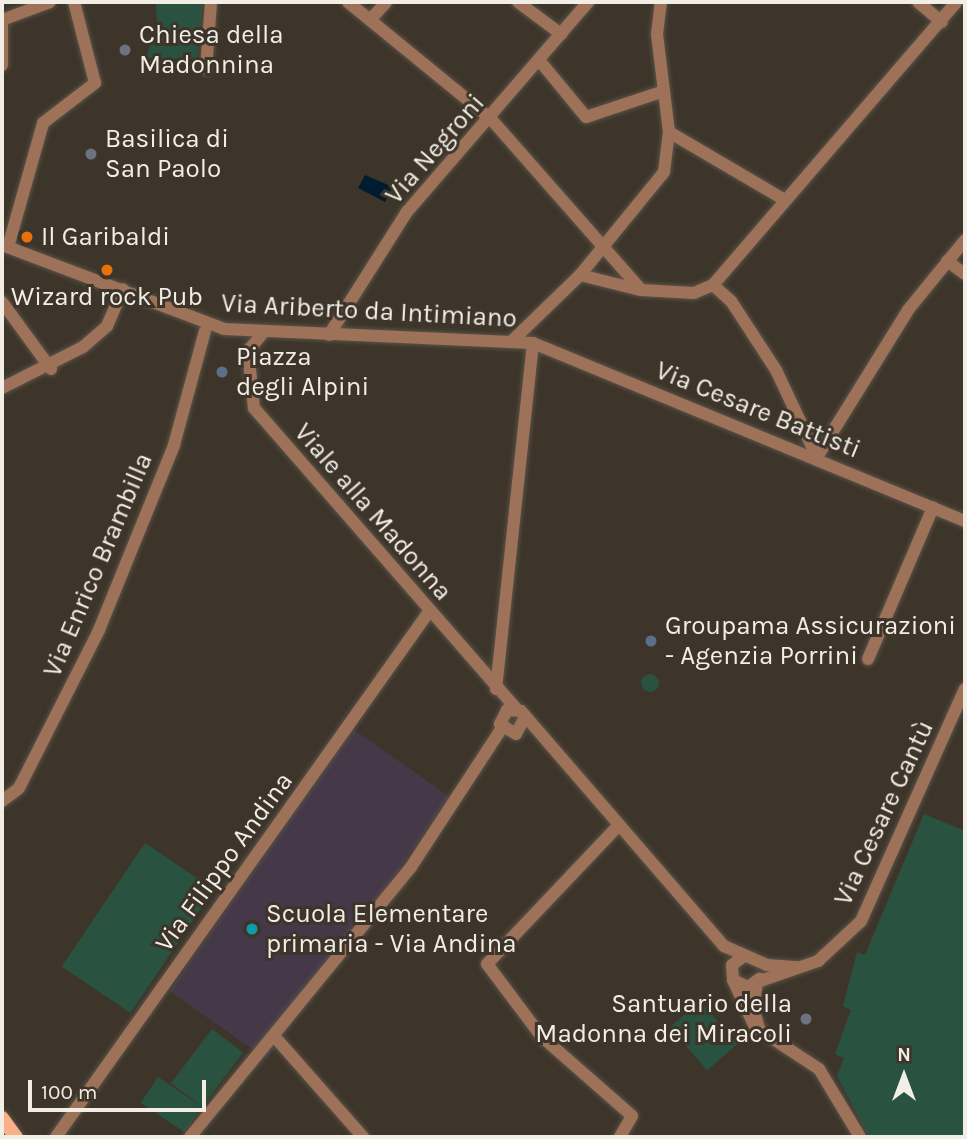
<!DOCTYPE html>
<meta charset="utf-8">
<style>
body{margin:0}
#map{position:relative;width:967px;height:1139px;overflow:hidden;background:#3d352a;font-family:Karla,sans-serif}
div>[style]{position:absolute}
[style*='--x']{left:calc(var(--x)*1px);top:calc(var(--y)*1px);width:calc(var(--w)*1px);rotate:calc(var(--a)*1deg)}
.education>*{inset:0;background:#453949;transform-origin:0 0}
.green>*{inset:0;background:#295241;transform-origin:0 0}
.round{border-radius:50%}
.water>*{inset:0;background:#001c30}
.roads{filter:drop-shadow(0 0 2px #5a5248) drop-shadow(0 0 2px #5a5248)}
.minor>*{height:12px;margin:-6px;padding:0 6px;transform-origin:6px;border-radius:6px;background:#9e7259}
.major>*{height:14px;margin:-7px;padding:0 7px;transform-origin:7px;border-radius:7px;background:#f9b087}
.dots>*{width:19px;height:19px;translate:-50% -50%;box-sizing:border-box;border:4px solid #3d352a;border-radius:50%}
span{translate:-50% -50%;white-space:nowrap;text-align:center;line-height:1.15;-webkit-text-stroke:6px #3d352a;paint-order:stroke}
.poi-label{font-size:26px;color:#f2ede5}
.left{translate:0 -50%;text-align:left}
.right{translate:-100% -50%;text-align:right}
.street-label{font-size:26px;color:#f2ede5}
.frame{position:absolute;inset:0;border:4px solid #f2ede5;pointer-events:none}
.north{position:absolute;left:869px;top:1041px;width:70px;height:70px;-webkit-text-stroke:5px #3d352a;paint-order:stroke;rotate:0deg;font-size:19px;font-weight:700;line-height:28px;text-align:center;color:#f2ede5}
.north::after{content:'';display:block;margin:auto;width:24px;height:32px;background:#f2ede5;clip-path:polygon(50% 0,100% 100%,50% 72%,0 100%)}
.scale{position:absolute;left:28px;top:1080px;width:178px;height:32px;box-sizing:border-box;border:4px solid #f2ede5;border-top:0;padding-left:9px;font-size:21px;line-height:24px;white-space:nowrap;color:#f2ede5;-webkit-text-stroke:5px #3d352a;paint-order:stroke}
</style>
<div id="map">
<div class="education">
<i style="left:353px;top:729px;width:118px;height:320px;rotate:35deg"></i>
</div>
<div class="green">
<i style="clip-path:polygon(156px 2px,203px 2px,197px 59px,146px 58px,157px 24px)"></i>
<i class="round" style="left:641px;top:674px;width:18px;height:18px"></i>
<i style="clip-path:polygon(924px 814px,965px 831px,965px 1137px,869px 1137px,837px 1076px,844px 1058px,835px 1054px,851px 1010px,843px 1006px,857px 952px,865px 955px)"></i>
<i style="left:145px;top:843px;width:83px;height:149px;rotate:34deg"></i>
<i style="left:700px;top:1001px;width:57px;height:40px;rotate:49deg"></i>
<i style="left:212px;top:1029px;width:39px;height:68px;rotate:37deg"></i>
<i style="left:158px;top:1077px;width:53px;height:31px;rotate:34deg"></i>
</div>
<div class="water">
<i style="clip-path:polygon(365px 175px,393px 187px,385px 202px,358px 188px)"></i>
</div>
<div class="roads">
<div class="minor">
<i style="--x:348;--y:2;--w:185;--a:39.3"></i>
<i style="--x:491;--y:119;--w:227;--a:48.7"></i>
<i style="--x:641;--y:290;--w:53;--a:3.2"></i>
<i style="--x:694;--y:293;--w:21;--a:-23"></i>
<i style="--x:713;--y:285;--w:24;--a:42"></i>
<i style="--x:731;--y:301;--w:82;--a:56.9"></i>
<i style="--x:776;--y:370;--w:96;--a:64.8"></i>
<i style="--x:518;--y:2;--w:54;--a:36.7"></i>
<i style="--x:918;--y:2;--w:31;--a:40"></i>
<i style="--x:2;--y:20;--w:51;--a:-20.6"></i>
<i style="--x:370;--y:20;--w:24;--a:-48"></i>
<i style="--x:2;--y:25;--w:40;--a:90"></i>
<i style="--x:539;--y:60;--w:74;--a:50.5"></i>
<i style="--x:586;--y:117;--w:82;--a:-18.4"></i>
<i style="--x:206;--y:69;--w:67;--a:-85.7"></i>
<i style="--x:669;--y:132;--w:132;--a:30.4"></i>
<i style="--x:2;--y:245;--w:237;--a:20.7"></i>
<i style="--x:224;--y:329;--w:309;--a:2.6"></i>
<i style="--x:533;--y:343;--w:467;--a:22.4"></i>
<i style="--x:8;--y:247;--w:129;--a:-74.2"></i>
<i style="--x:43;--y:123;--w:66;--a:-37.6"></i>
<i style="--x:95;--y:83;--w:84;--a:-104.5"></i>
<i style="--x:947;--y:261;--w:22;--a:36"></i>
<i style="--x:580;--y:275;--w:62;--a:14"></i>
<i style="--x:713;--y:285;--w:373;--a:-49.3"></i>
<i style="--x:2;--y:302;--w:83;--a:53.8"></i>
<i style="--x:263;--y:333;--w:23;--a:130"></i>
<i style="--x:248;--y:351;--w:57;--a:84"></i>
<i style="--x:254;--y:408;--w:400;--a:48.9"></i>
<i style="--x:329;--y:335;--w:144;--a:-57.7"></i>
<i style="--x:406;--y:213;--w:279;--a:-49.2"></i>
<i style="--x:513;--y:340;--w:93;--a:-44.1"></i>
<i style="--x:580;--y:275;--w:133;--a:-50.8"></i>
<i style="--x:664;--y:172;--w:40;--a:-82.9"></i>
<i style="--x:669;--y:132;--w:99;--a:-97"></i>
<i style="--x:657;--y:34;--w:32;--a:-83"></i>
<i style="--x:2;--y:388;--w:91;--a:-26.8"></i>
<i style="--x:83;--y:347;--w:32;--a:-41"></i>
<i style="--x:107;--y:326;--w:40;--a:-66.6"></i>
<i style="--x:817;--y:457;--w:173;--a:-58.2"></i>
<i style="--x:908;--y:310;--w:90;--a:-50.8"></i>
<i style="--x:868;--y:659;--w:165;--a:-66.8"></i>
<i style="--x:496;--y:689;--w:348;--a:-83.9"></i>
<i style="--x:525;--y:717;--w:19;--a:118"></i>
<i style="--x:516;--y:734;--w:19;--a:-148"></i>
<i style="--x:500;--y:724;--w:16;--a:-63"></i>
<i style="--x:507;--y:710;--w:14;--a:4"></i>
<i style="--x:521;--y:711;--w:311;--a:49.2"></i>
<i style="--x:724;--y:946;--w:47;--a:23.8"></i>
<i style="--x:767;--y:965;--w:31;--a:4"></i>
<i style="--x:2;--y:801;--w:21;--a:-37"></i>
<i style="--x:19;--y:788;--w:177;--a:-63.1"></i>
<i style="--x:99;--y:630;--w:200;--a:-67.9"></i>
<i style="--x:174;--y:445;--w:118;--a:-74.8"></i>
<i style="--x:618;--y:826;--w:190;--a:133.5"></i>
<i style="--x:487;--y:964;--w:90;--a:53.1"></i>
<i style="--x:541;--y:1036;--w:121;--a:41.3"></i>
<i style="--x:632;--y:1116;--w:24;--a:120"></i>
<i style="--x:744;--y:956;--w:15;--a:143"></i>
<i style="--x:732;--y:965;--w:15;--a:86"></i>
<i style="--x:733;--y:980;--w:17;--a:25"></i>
<i style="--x:748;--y:987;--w:14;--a:-36"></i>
<i style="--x:733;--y:980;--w:52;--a:64.9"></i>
<i style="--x:755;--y:1027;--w:77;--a:33.3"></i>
<i style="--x:819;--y:1069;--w:79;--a:58.9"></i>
<i style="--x:760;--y:1032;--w:25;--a:-106"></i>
<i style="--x:753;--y:1008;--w:26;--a:-81"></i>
<i style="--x:757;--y:982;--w:65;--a:-19"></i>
<i style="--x:818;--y:961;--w:59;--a:-42.9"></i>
<i style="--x:861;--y:921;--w:254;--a:-65.9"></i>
<i style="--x:274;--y:1036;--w:135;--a:48.6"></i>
<i style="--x:56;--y:1137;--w:643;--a:-54.63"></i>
<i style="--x:190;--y:1137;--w:349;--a:-50.7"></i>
<i style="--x:411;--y:867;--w:166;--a:-56.8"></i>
</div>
<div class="major">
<i style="--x:2;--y:1118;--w:24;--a:54"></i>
</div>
</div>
<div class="dots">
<i style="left:125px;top:50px;background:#6b7280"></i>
<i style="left:91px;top:154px;background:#6b7280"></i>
<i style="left:27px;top:237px;background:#e8710a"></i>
<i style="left:107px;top:270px;background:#e8710a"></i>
<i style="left:222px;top:372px;background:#5c6f8a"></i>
<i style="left:651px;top:641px;background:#5c6f8a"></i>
<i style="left:252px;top:929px;background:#0f9aa8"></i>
<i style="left:806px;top:1019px;background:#6b7280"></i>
</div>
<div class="poi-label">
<span class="left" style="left:139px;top:50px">Chiesa della<br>Madonnina</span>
<span class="left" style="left:105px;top:154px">Basilica di<br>San Paolo</span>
<span class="left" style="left:41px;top:237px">Il Garibaldi</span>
<span style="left:107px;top:297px">Wizard rock Pub</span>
<span class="left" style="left:236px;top:372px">Piazza<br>degli Alpini</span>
<span class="left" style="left:665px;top:641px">Groupama Assicurazioni<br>- Agenzia Porrini</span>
<span class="left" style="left:266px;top:929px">Scuola Elementare<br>primaria - Via Andina</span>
<span class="right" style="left:792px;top:1019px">Santuario della<br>Madonna dei Miracoli</span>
</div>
<div class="street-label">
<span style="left:435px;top:149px;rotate:-49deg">Via Negroni</span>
<span style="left:369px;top:311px;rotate:3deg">Via Ariberto da Intimiano</span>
<span style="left:758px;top:410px;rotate:22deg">Via Cesare Battisti</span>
<span style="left:373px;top:512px;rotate:49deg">Viale alla Madonna</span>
<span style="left:98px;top:565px;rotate:-67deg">Via Enrico Brambilla</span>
<span style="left:884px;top:813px;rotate:-65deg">Via Cesare Cantù</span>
<span style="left:224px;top:862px;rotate:-54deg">Via Filippo Andina</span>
</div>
<div class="frame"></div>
<div class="north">N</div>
<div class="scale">100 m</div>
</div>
